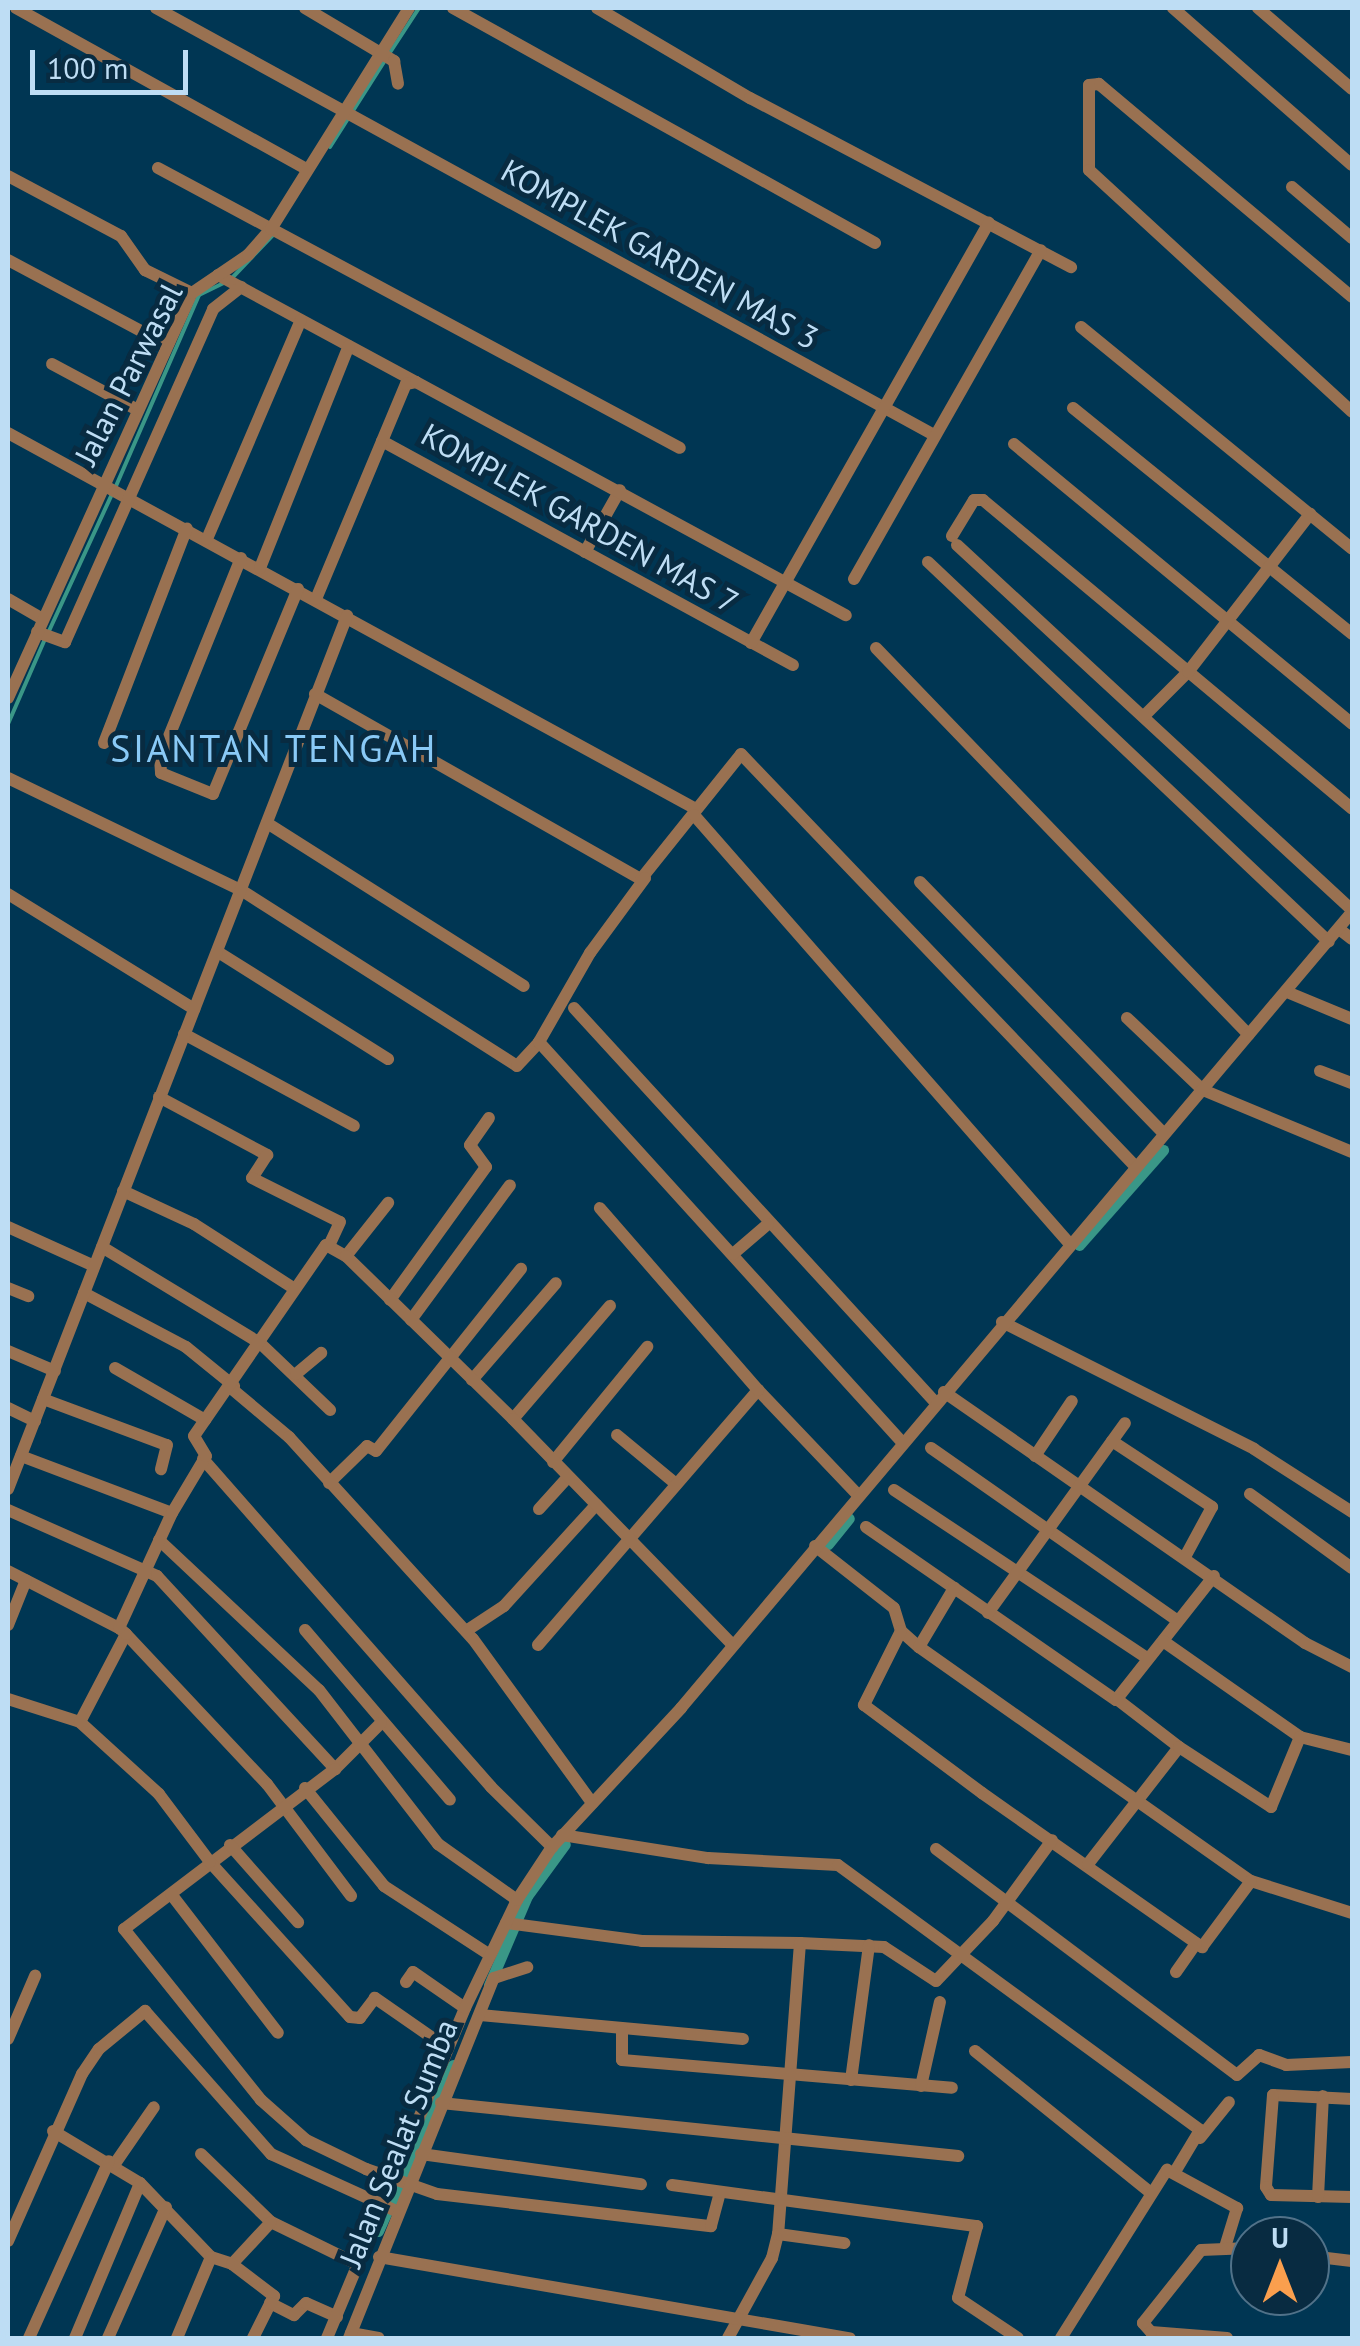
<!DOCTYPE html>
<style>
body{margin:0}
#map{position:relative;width:1360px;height:2346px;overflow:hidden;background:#003653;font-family:"PT Sans",sans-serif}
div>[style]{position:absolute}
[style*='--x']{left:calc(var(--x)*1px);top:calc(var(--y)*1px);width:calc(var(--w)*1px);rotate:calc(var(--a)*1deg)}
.stream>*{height:4px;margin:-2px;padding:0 2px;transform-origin:2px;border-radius:2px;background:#3a9787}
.canal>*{height:11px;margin:-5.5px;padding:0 5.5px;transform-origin:5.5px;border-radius:5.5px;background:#3a9787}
.minor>*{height:12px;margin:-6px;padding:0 6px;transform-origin:6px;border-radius:6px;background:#997151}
span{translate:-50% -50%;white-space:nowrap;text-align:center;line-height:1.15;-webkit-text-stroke:10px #082b41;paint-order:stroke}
.street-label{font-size:32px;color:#beddf4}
.quarter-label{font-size:38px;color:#89c9f6;letter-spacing:2.5px}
.frame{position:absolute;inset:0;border:10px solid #beddf4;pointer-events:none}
.north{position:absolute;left:1230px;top:2216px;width:100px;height:100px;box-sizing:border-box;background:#082b41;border:2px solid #517289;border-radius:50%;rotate:0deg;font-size:28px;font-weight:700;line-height:40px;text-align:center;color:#beddf4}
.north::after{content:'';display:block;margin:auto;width:35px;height:45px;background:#fa9f4e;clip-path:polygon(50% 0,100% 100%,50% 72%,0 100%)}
.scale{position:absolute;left:30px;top:50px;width:158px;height:45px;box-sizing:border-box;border:5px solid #beddf4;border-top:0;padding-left:12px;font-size:30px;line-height:35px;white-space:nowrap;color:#beddf4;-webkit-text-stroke:8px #082b41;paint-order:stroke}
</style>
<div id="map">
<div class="stream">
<i style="--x:389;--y:54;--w:55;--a:-56.9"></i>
<i style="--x:330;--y:147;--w:101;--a:-57.6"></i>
<i style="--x:232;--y:278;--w:59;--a:-46.4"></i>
<i style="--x:116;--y:486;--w:208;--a:-66.5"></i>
<i style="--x:199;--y:295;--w:28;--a:-26"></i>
<i style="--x:49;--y:631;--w:151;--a:-65.3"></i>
<i style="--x:8;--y:724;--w:93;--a:-66.5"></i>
</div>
<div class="canal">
<i style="--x:1079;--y:1245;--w:127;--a:-48.5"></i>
<i style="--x:828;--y:1544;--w:33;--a:-51"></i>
<i style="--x:489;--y:1985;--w:97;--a:-66.9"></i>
<i style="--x:527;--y:1896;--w:64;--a:-53.8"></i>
<i style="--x:378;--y:2231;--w:182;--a:-65.7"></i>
</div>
<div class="minor">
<i style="--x:16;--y:8;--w:332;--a:29"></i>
<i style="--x:156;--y:8;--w:887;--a:28.76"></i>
<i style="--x:305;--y:8;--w:104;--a:30.8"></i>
<i style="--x:394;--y:61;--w:23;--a:80"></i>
<i style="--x:453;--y:8;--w:483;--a:29.1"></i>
<i style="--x:597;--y:8;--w:178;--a:30.5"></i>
<i style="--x:750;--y:98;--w:363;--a:27.8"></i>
<i style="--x:1173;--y:8;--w:238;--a:41.3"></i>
<i style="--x:1258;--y:8;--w:124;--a:40.8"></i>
<i style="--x:158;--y:168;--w:592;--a:28.21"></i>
<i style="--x:8;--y:176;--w:128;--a:28"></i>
<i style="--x:121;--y:236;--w:42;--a:54.8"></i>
<i style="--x:145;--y:270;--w:52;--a:26.1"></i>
<i style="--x:1292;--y:187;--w:79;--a:40.4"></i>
<i style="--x:8;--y:260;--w:180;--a:28.1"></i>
<i style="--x:218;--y:275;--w:225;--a:28.4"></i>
<i style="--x:1352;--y:297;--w:331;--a:-139.9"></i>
<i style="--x:1099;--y:84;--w:10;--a:174"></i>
<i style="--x:1089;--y:85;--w:85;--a:90"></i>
<i style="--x:1089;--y:170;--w:357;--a:42.6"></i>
<i style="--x:1081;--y:327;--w:350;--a:39.3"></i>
<i style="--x:52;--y:364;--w:95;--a:28.2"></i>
<i style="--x:1073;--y:408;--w:359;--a:39"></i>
<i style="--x:8;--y:433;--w:784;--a:28.66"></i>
<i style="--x:382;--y:441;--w:468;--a:28.6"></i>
<i style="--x:1014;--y:444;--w:439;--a:39.6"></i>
<i style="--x:952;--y:536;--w:42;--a:-58.6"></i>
<i style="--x:974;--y:500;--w:9;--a:0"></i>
<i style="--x:983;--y:500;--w:481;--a:39.9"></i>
<i style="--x:207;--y:539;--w:238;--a:-66.8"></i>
<i style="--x:957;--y:545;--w:538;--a:42.74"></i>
<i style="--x:585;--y:552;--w:71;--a:-60.6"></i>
<i style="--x:241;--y:558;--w:216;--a:112"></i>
<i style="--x:160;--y:758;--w:15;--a:86"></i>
<i style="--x:161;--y:773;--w:56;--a:22"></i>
<i style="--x:213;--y:794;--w:222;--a:-67.5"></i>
<i style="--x:928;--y:562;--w:552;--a:43.46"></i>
<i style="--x:260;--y:568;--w:239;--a:-68.2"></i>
<i style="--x:854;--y:579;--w:378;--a:-60.4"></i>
<i style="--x:8;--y:599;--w:39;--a:30"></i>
<i style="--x:316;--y:599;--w:233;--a:-67.3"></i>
<i style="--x:406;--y:384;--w:10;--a:-11"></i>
<i style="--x:416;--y:382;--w:489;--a:28.5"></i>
<i style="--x:37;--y:632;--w:30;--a:20"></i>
<i style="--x:65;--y:642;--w:364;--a:-66"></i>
<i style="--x:213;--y:309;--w:36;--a:-38"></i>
<i style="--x:751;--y:643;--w:483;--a:-60.5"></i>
<i style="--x:876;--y:648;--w:537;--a:46.06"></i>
<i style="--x:315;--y:694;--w:375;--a:29.6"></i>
<i style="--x:641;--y:879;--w:160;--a:-51.3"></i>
<i style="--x:741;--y:754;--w:569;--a:46.28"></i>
<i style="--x:8;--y:698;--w:445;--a:-65.6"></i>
<i style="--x:192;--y:293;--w:68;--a:-34.2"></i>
<i style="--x:248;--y:255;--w:35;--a:-49"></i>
<i style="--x:271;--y:229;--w:261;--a:-58"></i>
<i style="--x:1145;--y:715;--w:61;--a:-45"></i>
<i style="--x:1188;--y:672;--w:200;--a:-52.3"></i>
<i style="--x:104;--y:743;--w:230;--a:-68.9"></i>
<i style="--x:8;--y:778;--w:259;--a:25.7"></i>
<i style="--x:241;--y:890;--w:327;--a:32.5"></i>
<i style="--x:517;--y:1066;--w:33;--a:-47"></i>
<i style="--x:539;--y:1042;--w:103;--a:-60.2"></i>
<i style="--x:590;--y:953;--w:93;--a:-53.7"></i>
<i style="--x:694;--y:815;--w:569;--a:48.78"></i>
<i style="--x:267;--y:823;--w:304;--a:32.4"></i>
<i style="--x:920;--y:882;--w:349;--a:45.9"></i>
<i style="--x:8;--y:894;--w:219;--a:31.7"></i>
<i style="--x:1339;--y:929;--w:16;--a:38"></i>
<i style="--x:218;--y:952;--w:201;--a:32.2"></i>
<i style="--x:1287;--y:992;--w:70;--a:22.6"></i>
<i style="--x:574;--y:1008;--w:534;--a:47.5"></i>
<i style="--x:1127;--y:1018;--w:105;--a:43.5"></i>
<i style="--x:1203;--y:1090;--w:161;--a:22.6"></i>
<i style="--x:184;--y:1034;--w:193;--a:28.4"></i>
<i style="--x:539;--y:1042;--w:539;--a:47.78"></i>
<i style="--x:1320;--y:1071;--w:34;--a:21"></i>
<i style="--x:159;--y:1097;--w:123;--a:28.2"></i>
<i style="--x:267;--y:1155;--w:27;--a:123"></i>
<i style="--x:252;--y:1178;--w:98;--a:26.6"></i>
<i style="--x:340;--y:1222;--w:23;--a:115"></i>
<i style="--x:123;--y:1191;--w:78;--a:24.9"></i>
<i style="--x:194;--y:1224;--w:120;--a:32.8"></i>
<i style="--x:8;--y:1227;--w:94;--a:24.4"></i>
<i style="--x:102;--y:1247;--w:185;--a:31.3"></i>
<i style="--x:260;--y:1343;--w:97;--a:43.7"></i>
<i style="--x:733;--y:1254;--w:46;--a:-40.6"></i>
<i style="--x:346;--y:1256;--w:68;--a:-51.6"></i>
<i style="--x:8;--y:1288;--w:22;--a:22"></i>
<i style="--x:84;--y:1293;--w:115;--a:27.9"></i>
<i style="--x:186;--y:1347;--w:62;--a:39.1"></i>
<i style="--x:390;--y:1300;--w:164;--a:-54.2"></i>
<i style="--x:486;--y:1167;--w:27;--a:-126"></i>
<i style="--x:470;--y:1145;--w:33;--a:-55"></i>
<i style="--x:411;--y:1320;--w:167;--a:-53.7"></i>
<i style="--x:1002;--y:1322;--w:282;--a:26.7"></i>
<i style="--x:1254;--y:1449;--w:117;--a:32.7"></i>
<i style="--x:8;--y:1351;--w:51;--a:23.1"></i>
<i style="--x:115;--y:1368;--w:104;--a:30"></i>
<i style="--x:296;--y:1374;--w:33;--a:-40"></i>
<i style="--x:472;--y:1380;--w:128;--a:-49.1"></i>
<i style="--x:232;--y:1389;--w:75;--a:40.1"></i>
<i style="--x:289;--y:1437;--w:273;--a:47.7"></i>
<i style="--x:473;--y:1639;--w:203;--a:54"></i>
<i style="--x:758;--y:1390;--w:145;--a:46.4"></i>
<i style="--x:944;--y:1392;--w:440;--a:34.8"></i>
<i style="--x:1305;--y:1643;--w:53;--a:27.1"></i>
<i style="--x:43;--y:1399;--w:132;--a:20.4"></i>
<i style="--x:167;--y:1445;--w:25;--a:104"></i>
<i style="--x:8;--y:1408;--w:30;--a:26"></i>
<i style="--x:513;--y:1419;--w:149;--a:-49.4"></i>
<i style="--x:617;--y:1435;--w:77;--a:39.7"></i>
<i style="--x:1112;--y:1441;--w:120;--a:33.4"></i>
<i style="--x:1212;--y:1507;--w:57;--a:118.4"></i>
<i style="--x:931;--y:1448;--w:300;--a:35"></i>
<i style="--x:21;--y:1456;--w:161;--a:20.7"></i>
<i style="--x:1035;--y:1456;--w:66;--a:-56.1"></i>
<i style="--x:203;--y:1459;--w:436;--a:48.7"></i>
<i style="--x:491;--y:1787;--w:86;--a:44.5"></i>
<i style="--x:553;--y:1462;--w:149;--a:-50.7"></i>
<i style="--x:329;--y:1483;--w:53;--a:-44.2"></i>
<i style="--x:367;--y:1446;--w:10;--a:29"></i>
<i style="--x:376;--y:1451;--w:233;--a:-51.5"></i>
<i style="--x:8;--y:1489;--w:937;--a:-68.78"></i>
<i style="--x:894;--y:1490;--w:305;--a:33.6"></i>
<i style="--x:1250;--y:1494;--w:126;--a:36"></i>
<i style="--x:539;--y:1509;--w:43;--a:-47.8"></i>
<i style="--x:8;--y:1510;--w:163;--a:23.9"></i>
<i style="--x:157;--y:1576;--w:263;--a:47.3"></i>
<i style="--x:866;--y:1527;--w:304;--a:34.7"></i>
<i style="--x:1116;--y:1700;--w:158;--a:-51.7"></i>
<i style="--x:159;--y:1540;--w:219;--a:43.2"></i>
<i style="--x:319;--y:1690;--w:195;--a:52.3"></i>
<i style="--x:438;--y:1844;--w:97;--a:35.3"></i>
<i style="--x:815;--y:1546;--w:100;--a:38.1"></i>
<i style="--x:894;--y:1608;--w:24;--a:73"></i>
<i style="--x:901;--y:1631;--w:24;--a:42"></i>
<i style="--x:919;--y:1647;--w:406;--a:35.2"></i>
<i style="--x:1251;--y:1881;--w:106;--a:17.6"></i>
<i style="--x:8;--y:1571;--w:125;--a:27.2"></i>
<i style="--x:988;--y:1613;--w:234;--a:-54.2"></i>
<i style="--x:8;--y:1625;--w:48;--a:-68.2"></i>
<i style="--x:305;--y:1630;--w:223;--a:49.5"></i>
<i style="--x:466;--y:1631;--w:45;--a:-33.3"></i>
<i style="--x:504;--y:1606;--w:137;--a:-47.7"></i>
<i style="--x:901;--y:1631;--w:83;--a:116.6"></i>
<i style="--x:864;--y:1705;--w:147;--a:36.7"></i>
<i style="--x:982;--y:1793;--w:269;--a:35"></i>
<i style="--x:1202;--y:1947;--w:82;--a:-53.4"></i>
<i style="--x:126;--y:1634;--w:206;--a:46.8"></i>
<i style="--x:267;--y:1784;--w:140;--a:53.1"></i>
<i style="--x:1163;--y:1641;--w:167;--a:35"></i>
<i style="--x:538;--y:1645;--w:337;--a:-49.2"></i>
<i style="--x:758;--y:1390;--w:241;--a:-131"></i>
<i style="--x:919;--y:1647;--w:69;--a:-59.3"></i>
<i style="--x:8;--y:1699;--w:76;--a:17.7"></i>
<i style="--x:1118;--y:1700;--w:77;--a:37.6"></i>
<i style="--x:381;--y:1723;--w:65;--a:135"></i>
<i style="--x:335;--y:1769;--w:265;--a:142.8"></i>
<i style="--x:124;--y:1929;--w:219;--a:51.3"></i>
<i style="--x:261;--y:2100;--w:60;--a:41.6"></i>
<i style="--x:306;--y:2140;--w:67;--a:25.8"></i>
<i style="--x:366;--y:2169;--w:75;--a:19.4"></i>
<i style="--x:437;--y:2194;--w:276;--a:6.7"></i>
<i style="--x:711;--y:2226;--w:31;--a:-75"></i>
<i style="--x:305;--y:1788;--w:126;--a:51.1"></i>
<i style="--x:384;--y:1886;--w:126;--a:33.1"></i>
<i style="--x:562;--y:1835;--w:148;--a:9"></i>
<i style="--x:708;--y:1858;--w:130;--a:3.1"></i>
<i style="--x:838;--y:1865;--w:449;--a:36.2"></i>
<i style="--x:1200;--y:2130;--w:47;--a:121"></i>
<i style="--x:230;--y:1845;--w:103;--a:48.6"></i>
<i style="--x:936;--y:1849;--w:376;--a:36.9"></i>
<i style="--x:1237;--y:2075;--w:30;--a:-42"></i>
<i style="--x:1259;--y:2055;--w:29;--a:20"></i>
<i style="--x:1286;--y:2065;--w:66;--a:-2.6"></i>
<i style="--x:1088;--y:1864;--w:148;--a:-52.1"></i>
<i style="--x:1179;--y:1747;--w:110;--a:33.1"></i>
<i style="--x:1271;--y:1807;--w:76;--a:-67.5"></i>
<i style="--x:1300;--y:1737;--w:54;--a:14"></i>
<i style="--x:171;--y:1894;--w:175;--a:52.4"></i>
<i style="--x:506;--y:1923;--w:137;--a:7.5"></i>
<i style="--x:642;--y:1941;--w:158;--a:0.7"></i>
<i style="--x:800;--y:1943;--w:292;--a:94.3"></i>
<i style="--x:778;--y:2234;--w:25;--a:104"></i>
<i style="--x:772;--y:2258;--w:91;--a:118.8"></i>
<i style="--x:800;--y:1943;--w:84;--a:2.7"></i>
<i style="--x:884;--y:1947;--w:62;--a:33.2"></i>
<i style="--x:936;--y:1981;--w:83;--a:-46.5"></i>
<i style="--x:993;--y:1921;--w:100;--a:-53.9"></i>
<i style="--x:1176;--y:1972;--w:35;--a:-55"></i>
<i style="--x:494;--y:1978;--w:35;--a:-18"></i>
<i style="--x:406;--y:1982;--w:12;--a:-55"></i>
<i style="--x:413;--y:1972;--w:63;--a:34.7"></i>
<i style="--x:480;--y:2015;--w:264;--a:5.2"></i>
<i style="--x:622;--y:2029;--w:31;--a:90"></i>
<i style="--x:622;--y:2060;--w:331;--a:4.8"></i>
<i style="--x:8;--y:2039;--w:69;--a:-66.8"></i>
<i style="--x:447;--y:2048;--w:88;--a:-145.2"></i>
<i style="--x:375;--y:1998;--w:25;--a:127"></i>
<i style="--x:360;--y:2018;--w:10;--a:-174"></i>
<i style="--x:350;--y:2017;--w:209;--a:-132.1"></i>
<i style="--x:210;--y:1862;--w:85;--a:-126.9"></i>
<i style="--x:159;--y:1794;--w:107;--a:-137.7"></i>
<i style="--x:80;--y:1722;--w:99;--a:-62.4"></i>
<i style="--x:126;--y:1634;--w:9;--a:-139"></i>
<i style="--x:119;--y:1628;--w:127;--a:-65.3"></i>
<i style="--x:172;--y:1513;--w:66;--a:-59.2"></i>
<i style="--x:206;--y:1456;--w:23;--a:-121"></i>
<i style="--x:194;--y:1436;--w:232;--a:-55.4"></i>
<i style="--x:326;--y:1245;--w:23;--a:29"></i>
<i style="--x:346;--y:1256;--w:233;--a:44.3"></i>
<i style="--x:513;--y:1419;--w:315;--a:45.8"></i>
<i style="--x:975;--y:2051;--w:225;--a:38.9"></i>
<i style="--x:851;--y:2080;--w:136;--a:-82.4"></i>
<i style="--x:921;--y:2086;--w:86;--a:-77.3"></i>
<i style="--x:1352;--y:2099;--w:79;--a:-177.1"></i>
<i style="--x:1273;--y:2095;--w:92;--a:94.4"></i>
<i style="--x:1266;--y:2187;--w:9;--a:58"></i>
<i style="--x:1271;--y:2195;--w:81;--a:1.4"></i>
<i style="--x:441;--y:2103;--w:520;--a:5.85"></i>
<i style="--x:53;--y:2131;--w:101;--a:30.9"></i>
<i style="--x:140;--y:2183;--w:103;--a:46.2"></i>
<i style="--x:211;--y:2257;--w:88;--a:112.8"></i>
<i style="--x:1200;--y:2138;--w:46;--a:-51.1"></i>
<i style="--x:201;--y:2154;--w:98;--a:44.2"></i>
<i style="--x:271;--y:2222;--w:96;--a:26"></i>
<i style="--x:421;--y:2154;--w:222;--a:7.8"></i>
<i style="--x:114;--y:2165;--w:70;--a:-55.4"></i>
<i style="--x:672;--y:2185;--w:308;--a:7.7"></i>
<i style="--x:977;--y:2226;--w:74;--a:104.8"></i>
<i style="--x:958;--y:2298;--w:72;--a:33.7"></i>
<i style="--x:1318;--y:2197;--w:101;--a:-87.2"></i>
<i style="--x:778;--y:2234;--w:67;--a:7.8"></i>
<i style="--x:8;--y:2241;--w:183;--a:-66.1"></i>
<i style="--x:82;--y:2074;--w:30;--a:-56"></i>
<i style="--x:99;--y:2049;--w:60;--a:-39.6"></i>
<i style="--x:145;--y:2011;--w:191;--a:48.6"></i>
<i style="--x:271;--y:2154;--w:140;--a:24.5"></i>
<i style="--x:1310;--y:2256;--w:42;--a:6.8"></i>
<i style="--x:211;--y:2257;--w:22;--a:18"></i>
<i style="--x:232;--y:2264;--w:57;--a:-47.1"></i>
<i style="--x:379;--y:2257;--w:478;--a:9.8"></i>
<i style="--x:232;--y:2264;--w:53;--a:37.3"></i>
<i style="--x:274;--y:2296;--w:47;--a:116.6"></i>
<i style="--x:270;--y:2303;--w:27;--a:27"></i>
<i style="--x:294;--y:2315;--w:17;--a:-45"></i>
<i style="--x:306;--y:2303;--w:34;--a:24"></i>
<i style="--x:351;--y:2333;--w:28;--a:10"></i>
<i style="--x:29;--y:2338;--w:194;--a:-65.7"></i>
<i style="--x:75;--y:2338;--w:168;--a:-67.2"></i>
<i style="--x:108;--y:2338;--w:143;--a:-66.1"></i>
<i style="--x:327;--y:2338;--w:358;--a:-67.3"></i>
<i style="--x:465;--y:2008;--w:120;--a:-64.3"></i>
<i style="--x:517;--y:1900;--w:64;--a:-56.6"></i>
<i style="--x:552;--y:1847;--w:190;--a:-47.1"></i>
<i style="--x:681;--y:1708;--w:1041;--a:-49.87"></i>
<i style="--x:349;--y:2338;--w:388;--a:-68.1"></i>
<i style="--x:1061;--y:2338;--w:199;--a:-57.8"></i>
<i style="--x:1167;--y:2170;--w:80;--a:28.5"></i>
<i style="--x:1237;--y:2208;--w:39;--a:107"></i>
<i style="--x:1227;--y:2338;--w:76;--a:-175.5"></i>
<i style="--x:1151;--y:2332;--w:12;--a:-132"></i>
<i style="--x:1143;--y:2323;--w:93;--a:-51.5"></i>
<i style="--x:1201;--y:2250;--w:49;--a:-2.3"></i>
</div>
<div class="street-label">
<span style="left:660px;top:254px;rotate:29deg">KOMPLEK GARDEN MAS 3</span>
<span style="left:128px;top:374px;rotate:-63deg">Jalan Parwasal</span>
<span style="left:580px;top:518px;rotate:29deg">KOMPLEK GARDEN MAS 7</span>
<span style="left:398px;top:2143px;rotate:-68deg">Jalan Sealat Sumba</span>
</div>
<div class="quarter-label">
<span style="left:274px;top:748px">SIANTAN TENGAH</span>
</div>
<div class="frame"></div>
<div class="north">U</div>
<div class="scale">100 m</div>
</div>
